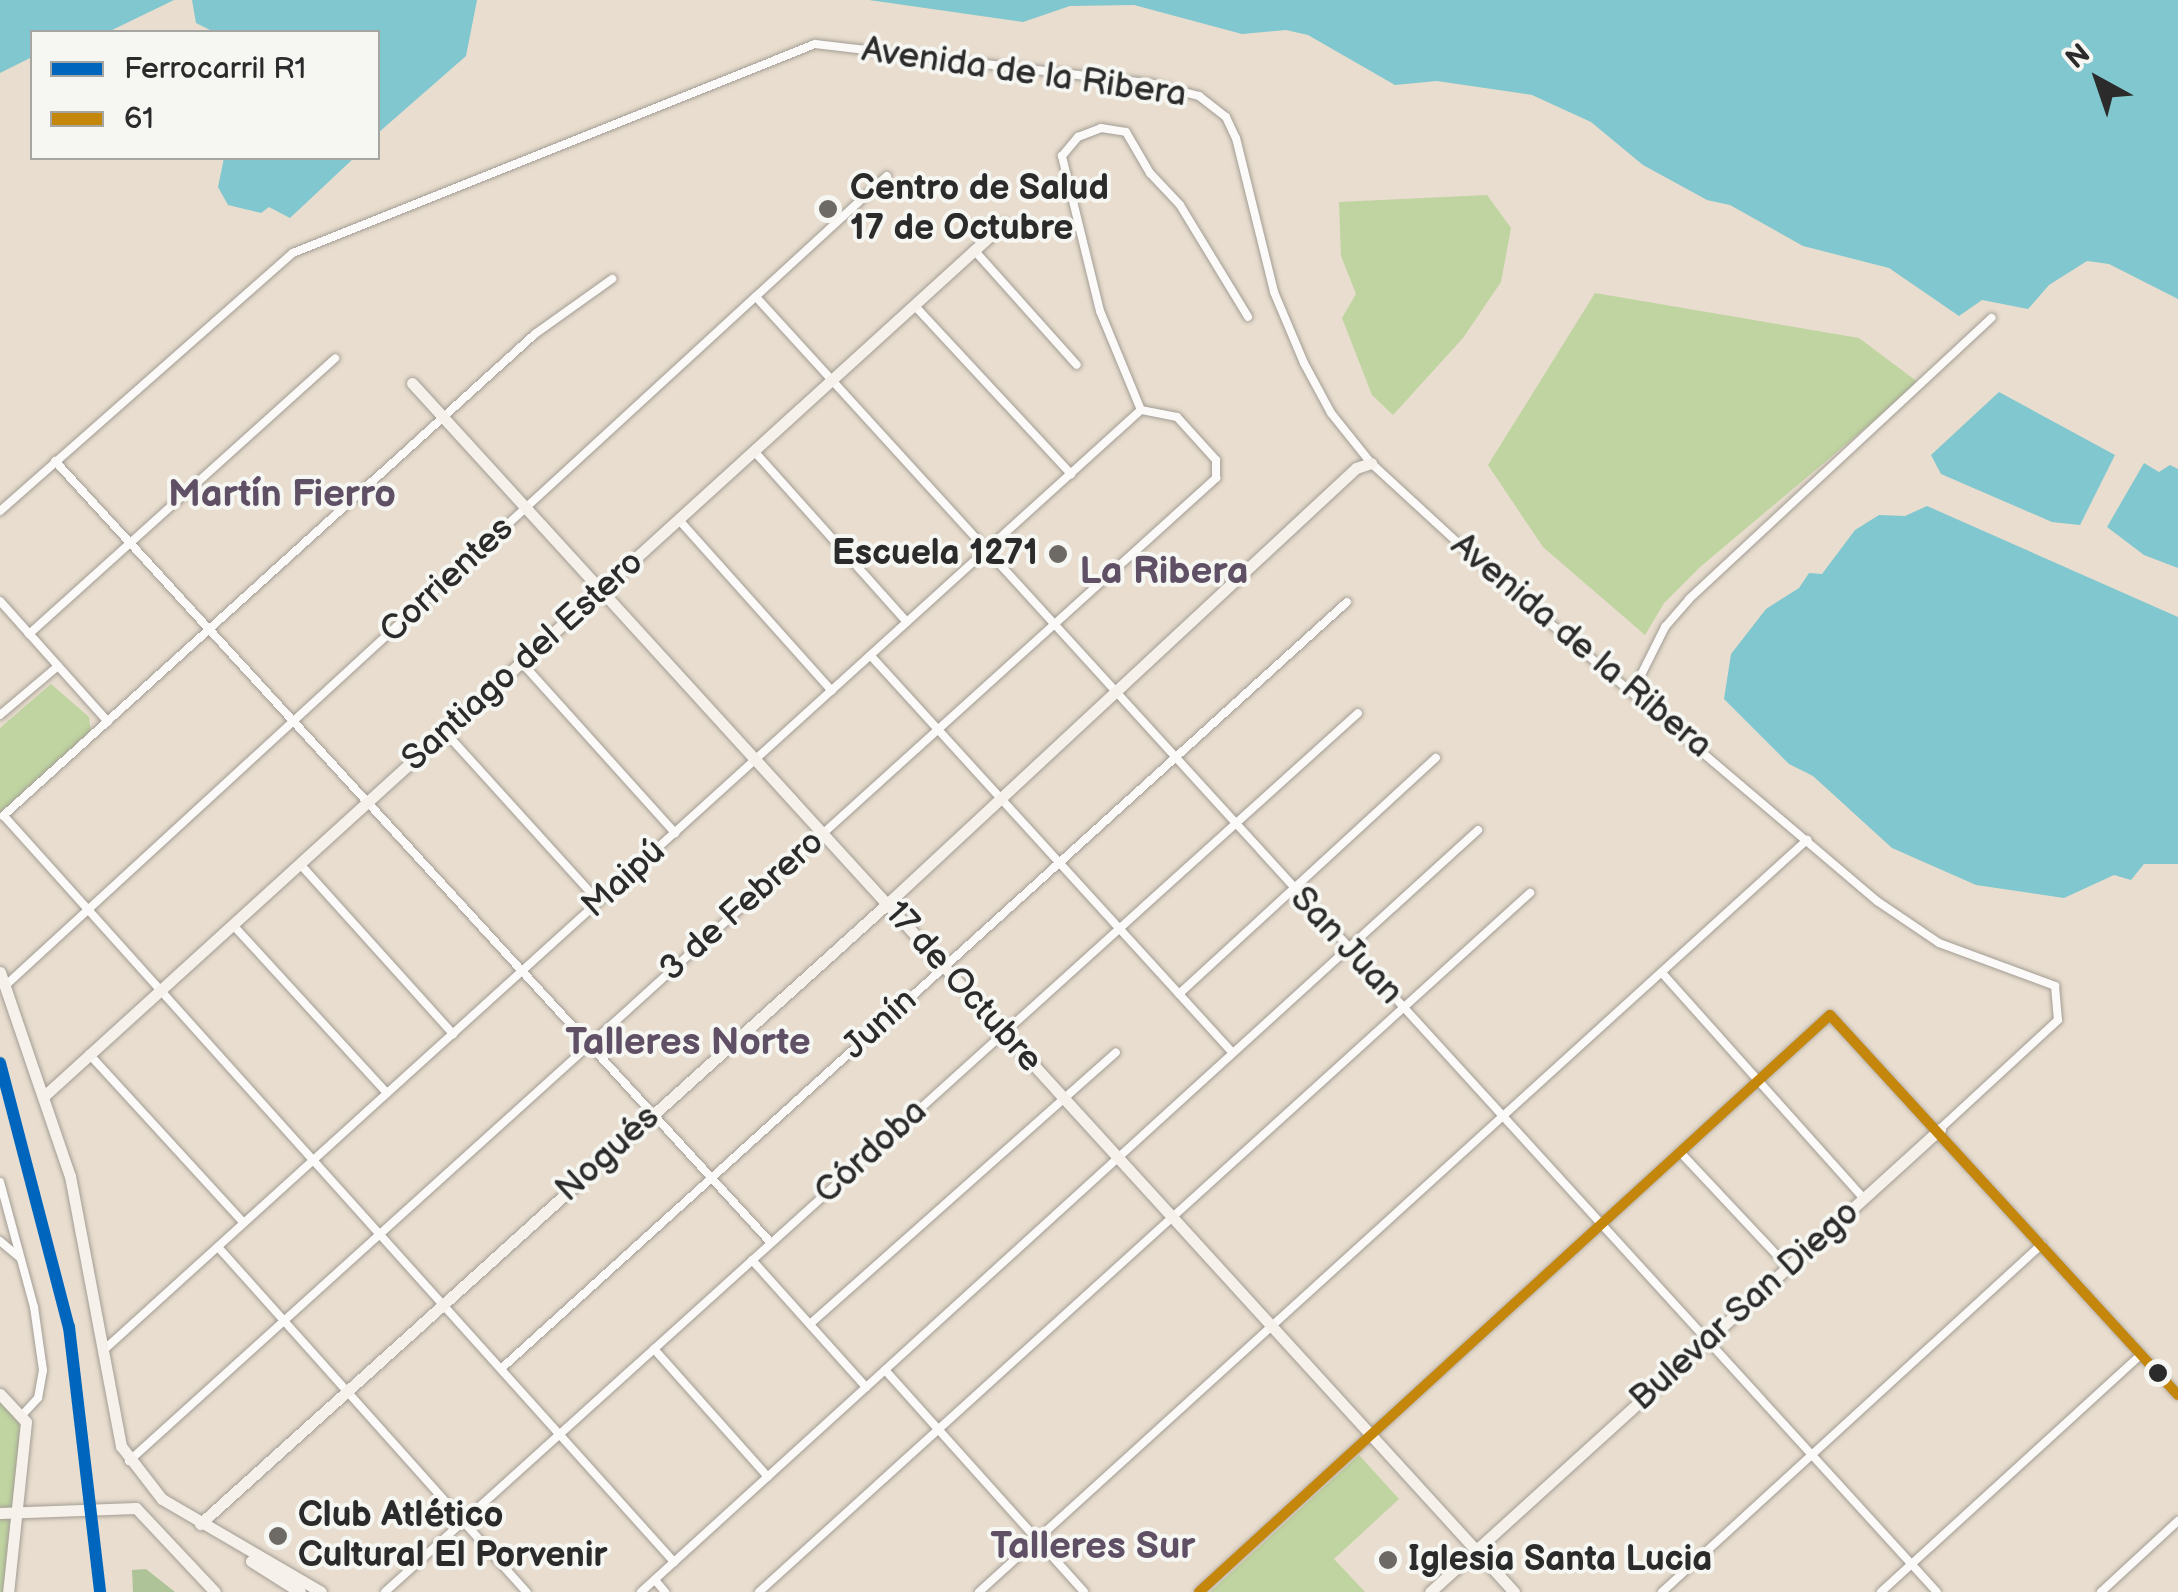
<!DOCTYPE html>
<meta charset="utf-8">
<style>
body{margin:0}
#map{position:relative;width:2178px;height:1592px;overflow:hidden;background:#e8ddce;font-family:"Balsamiq Sans",sans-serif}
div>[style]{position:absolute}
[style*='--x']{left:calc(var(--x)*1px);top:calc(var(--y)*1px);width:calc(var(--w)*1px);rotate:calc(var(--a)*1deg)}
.green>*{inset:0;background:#bfd4a0}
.forest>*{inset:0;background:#aec498}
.water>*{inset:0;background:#80c7cf}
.roads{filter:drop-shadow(0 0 2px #a39d95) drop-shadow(0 0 2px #a39d95)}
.street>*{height:8px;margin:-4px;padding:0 4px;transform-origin:4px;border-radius:4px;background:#fcfaf8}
.secondary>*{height:11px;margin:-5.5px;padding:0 5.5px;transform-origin:5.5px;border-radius:5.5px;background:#f6f1ea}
.bus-1>*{height:10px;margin:-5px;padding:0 5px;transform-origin:5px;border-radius:5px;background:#c4870b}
.rail-1>*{height:12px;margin:-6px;padding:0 6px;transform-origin:6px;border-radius:6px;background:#0065bd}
.dots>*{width:28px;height:28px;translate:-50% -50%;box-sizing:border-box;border:5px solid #f6f6f2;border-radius:50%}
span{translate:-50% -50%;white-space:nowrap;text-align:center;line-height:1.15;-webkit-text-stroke:8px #f6f6f2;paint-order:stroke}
.street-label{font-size:35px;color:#2b2b2b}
.poi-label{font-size:35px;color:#2b2b2b;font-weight:700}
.left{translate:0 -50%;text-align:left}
.right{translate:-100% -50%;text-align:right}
.neighbourhood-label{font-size:38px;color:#605066;font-weight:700}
.legend{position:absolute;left:30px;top:30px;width:350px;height:130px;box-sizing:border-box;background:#f6f6f2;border:2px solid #a5a5a2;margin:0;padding:12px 18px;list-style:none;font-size:30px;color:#2b2b2b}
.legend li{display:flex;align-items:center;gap:20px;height:50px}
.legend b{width:50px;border:2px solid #a5a5a2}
.north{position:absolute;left:2048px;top:30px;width:100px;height:100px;-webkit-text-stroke:8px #f6f6f2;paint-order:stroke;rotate:320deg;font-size:28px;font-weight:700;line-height:40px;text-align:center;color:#2b2b2b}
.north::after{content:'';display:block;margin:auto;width:35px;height:45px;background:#2b2b2b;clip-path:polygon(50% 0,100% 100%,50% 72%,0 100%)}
</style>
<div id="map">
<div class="green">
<i style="clip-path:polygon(1487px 195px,1511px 228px,1501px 282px,1463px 338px,1393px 415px,1372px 395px,1342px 318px,1356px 294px,1341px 256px,1339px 202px)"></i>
<i style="clip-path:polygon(1595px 293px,1859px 338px,1919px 383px,1700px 567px,1664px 603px,1645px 635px,1543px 547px,1488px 465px)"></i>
<i style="clip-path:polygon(51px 684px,89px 717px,91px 732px,0 815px,0 728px)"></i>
<i style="clip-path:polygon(0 1394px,24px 1413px,8px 1592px,0 1592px)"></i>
<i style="clip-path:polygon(1359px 1455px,1399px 1499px,1334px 1559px,1365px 1592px,1210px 1592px)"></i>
</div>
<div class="forest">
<i style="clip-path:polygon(146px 1569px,175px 1592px,133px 1592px,132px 1570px)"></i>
</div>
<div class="water">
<i style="clip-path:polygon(0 0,174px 0,108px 32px,32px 32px,32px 57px,0 73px)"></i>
<i style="clip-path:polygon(192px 0,477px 0,466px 56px,378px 133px,378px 32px,214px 32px,196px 23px)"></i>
<i style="clip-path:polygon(869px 0,2178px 0,2178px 299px,2109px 264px,2087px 261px,2049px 285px,2028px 309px,1982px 300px,1959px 316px,1889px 268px,1803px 246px,1730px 205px,1707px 200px,1643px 165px,1591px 122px,1532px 95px,1437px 81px,1395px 85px,1308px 35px,1286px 30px,1242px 34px,1134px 5px,1070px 6px,1023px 22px)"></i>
<i style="clip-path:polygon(224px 158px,354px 158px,290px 218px,269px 207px,261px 213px,228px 205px,218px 187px)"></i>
<i style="clip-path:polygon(1999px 392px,2115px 455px,2080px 525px,2052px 522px,1941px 474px,1931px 455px)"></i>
<i style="clip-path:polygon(2144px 463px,2159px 472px,2170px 465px,2178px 469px,2178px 568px,2144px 555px,2107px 527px)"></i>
<i style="clip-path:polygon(1927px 506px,2178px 617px,2178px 864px,2144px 864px,2131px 880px,2114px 875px,2064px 898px,1976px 885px,1892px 848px,1813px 776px,1789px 764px,1724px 699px,1731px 654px,1766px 609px,1799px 588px,1809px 573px,1822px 574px,1855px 530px,1879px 515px,1905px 516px)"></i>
</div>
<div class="roads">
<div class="street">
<i style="--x:974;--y:250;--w:154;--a:48.2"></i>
<i style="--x:757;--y:298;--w:1751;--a:47.64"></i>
<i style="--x:914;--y:305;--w:231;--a:47.1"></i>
<i style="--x:1141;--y:410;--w:107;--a:-112.5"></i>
<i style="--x:1100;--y:311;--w:160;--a:-103.8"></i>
<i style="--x:1062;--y:156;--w:25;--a:-50"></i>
<i style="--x:1078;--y:137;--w:25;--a:-21"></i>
<i style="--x:1101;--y:128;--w:25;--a:9"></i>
<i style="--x:1126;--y:132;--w:48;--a:59.7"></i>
<i style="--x:1150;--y:173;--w:44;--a:46.8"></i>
<i style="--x:1180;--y:205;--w:131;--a:58.7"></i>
<i style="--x:754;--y:451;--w:229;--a:48.2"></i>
<i style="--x:55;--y:461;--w:1060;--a:47.52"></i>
<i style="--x:0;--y:511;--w:390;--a:-41.4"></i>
<i style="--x:293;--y:253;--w:562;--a:-21.82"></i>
<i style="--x:815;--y:44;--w:340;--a:6.7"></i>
<i style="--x:1153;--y:84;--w:48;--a:14.6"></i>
<i style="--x:1199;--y:96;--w:34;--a:38"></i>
<i style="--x:1226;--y:117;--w:23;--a:65"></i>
<i style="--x:1236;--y:138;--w:159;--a:76.1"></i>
<i style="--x:1274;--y:292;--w:77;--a:67.1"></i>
<i style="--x:1304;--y:363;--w:57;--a:61.6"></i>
<i style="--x:1331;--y:413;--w:64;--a:51.3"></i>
<i style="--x:1371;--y:463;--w:155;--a:42.6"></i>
<i style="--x:1485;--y:568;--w:514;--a:40.35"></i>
<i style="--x:1877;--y:901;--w:75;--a:34.1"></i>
<i style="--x:1939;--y:943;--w:124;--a:20.3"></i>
<i style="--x:2055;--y:986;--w:34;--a:85"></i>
<i style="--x:2058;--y:1020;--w:161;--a:137.3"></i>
<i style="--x:679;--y:520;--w:229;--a:48.2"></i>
<i style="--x:0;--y:601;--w:162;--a:48.2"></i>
<i style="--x:29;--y:634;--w:412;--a:-42"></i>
<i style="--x:871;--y:656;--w:536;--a:47.65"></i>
<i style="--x:522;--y:663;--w:229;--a:48"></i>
<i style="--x:1633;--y:691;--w:72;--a:-63.4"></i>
<i style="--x:1665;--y:627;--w:37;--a:-49"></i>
<i style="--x:1689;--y:599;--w:413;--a:-42.9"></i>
<i style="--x:0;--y:715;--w:76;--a:-40.2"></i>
<i style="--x:445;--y:732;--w:229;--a:47.8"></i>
<i style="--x:3;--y:816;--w:718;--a:-42.18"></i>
<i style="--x:535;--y:334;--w:95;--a:-35.5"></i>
<i style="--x:4;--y:816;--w:1003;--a:48.07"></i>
<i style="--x:300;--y:864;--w:229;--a:48"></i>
<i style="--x:233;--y:925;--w:228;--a:47.5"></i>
<i style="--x:1663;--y:974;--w:300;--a:48.2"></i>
<i style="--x:6;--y:985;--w:1196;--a:-42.56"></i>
<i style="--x:1179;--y:994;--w:349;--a:-42.6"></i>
<i style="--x:89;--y:1054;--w:229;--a:47.5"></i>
<i style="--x:1680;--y:1152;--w:158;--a:46.8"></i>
<i style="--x:0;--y:1182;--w:130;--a:74.8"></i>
<i style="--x:34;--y:1307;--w:64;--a:81.9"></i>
<i style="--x:43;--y:1370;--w:28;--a:100"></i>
<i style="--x:38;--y:1398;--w:21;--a:133"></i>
<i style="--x:0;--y:1241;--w:26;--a:40"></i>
<i style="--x:218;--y:1247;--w:463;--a:48.2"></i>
<i style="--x:752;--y:1260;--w:171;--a:48.1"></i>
<i style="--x:810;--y:1324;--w:409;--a:-41.6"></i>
<i style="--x:106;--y:1348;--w:1397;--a:-42.19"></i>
<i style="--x:654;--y:1349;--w:171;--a:48.3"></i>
<i style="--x:503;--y:1367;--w:1139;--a:-42.19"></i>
<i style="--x:885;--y:1370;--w:298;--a:48.1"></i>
<i style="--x:129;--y:1461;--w:1466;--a:-42.12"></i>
<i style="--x:1216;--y:478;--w:18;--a:-90"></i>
<i style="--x:1216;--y:460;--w:58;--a:-132.2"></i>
<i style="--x:1177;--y:417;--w:37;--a:-169"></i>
<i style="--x:655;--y:1580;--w:16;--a:50"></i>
<i style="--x:385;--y:1592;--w:1311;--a:-42.09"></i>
<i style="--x:641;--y:1592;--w:1132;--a:-42.31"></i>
<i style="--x:759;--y:1592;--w:1041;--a:-42.2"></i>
<i style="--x:979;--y:1592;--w:1119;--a:-42.25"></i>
<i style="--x:1199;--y:1592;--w:855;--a:-42.44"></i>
<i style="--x:1830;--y:1015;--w:515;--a:47.52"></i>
<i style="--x:1662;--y:1592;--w:515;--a:-42.48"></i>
<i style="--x:1881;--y:1592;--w:352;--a:-42.4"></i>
<i style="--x:2101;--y:1592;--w:105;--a:-42.7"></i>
</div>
<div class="secondary">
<i style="--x:412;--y:383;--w:1636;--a:47.65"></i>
<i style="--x:0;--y:972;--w:216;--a:71.1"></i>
<i style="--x:70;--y:1176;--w:275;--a:79.3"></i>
<i style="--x:121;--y:1446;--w:67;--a:52.3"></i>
<i style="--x:162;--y:1499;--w:184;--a:30.3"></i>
<i style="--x:43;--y:1097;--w:1298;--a:-42.28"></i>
<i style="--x:0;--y:1394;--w:38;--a:47"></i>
<i style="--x:26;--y:1422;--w:171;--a:96"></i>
<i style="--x:0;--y:1513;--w:136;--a:-2.1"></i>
<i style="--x:136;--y:1508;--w:115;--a:46.8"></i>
<i style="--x:200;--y:1524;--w:925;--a:-42.07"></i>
<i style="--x:887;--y:904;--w:640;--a:-42.91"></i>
<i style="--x:1356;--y:468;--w:16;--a:-18"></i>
<i style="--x:251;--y:1561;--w:58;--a:32.3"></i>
<i style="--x:1430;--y:1592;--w:689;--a:-42.23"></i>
</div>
</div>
<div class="bus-1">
<i style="--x:1199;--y:1592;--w:855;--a:-42.44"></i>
<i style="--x:1830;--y:1015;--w:515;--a:47.52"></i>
</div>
<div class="rail-1">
<i style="--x:0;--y:1063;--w:273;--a:75.4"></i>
<i style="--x:69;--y:1327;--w:267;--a:83.3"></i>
</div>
<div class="dots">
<i style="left:828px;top:209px;background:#6d6964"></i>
<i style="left:1058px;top:554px;background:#6d6964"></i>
<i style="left:2158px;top:1373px;background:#2b2b2b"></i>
<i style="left:278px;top:1536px;background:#6d6964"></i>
<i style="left:1388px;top:1560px;background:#6d6964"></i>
</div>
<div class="street-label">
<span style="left:1024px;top:73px;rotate:8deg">Avenida de la Ribera</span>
<span style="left:447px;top:580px;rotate:-43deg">Corrientes</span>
<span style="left:1581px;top:646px;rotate:40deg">Avenida de la Ribera</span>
<span style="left:523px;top:661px;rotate:-42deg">Santiago del Estero</span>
<span style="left:624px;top:879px;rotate:-42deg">Maipú</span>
<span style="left:742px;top:906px;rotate:-42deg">3 de Febrero</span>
<span style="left:1346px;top:946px;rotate:47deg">San Juan</span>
<span style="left:963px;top:987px;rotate:48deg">17 de Octubre</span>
<span style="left:880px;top:1024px;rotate:-42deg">Junín</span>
<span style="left:871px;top:1152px;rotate:-42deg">Córdoba</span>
<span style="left:608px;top:1154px;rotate:-42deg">Nogués</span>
<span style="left:1745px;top:1306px;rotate:-42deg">Bulevar San Diego</span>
</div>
<div class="poi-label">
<span class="left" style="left:850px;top:209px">Centro de Salud<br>17 de Octubre</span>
<span class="right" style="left:1038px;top:554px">Escuela 1271</span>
<span class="left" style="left:298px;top:1536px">Club Atlético<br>Cultural El Porvenir</span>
<span class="left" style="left:1408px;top:1560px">Iglesia Santa Lucia</span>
</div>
<div class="neighbourhood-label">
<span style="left:282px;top:495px">Martín Fierro</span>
<span style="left:1164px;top:572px">La Ribera</span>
<span style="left:688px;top:1043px">Talleres Norte</span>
<span style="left:1093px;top:1547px">Talleres Sur</span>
</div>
<ul class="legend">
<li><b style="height:12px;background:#0065bd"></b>Ferrocarril R1</li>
<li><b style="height:12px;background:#c4870b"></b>61</li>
</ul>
<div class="north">N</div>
</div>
